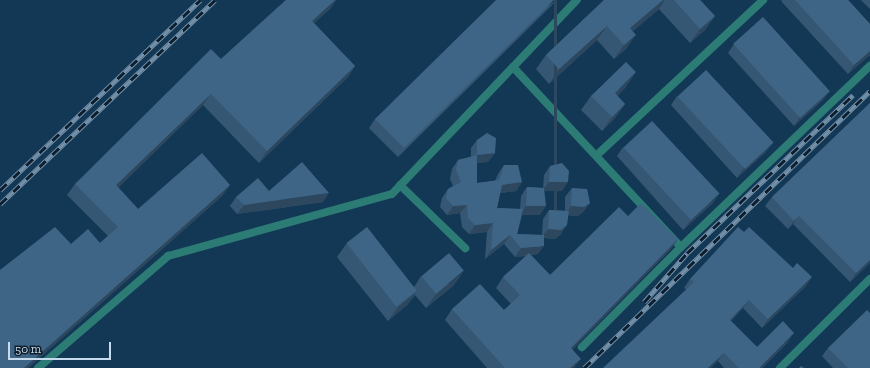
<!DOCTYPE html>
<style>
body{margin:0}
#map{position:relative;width:870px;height:368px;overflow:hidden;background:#123856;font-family:"Zilla Slab",serif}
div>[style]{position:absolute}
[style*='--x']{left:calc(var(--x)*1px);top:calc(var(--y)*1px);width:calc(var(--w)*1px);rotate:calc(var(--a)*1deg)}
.minor>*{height:8px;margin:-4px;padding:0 4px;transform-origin:4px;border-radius:4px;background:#2c7b74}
.rail>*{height:4.5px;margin-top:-2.25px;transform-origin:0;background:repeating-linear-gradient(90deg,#0e1e2c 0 9px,#7490a8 0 18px);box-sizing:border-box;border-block:1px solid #7490a8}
.wall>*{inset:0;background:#365773}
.shaded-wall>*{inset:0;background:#2c475e;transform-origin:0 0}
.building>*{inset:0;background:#3f6586;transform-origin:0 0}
span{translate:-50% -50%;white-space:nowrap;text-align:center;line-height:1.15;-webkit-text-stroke:3.5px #0e1e2c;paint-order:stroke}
.scale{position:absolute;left:8px;top:342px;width:103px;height:18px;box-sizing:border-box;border:2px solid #c6daed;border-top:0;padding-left:5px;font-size:12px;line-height:14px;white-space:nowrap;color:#c6daed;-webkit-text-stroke:3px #0e1e2c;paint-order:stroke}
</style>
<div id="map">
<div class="minor">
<i style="--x:513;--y:67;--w:246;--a:47"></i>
<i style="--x:681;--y:247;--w:141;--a:134.7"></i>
<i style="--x:597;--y:155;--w:227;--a:-43"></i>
<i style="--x:400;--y:185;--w:91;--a:44.1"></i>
<i style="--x:681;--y:247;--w:262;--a:-43.8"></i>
<i style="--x:38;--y:368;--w:172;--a:-40.7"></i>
<i style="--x:168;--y:256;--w:232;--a:-15.5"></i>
<i style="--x:392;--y:194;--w:268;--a:-46.4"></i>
<i style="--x:780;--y:368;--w:127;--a:-44.7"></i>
</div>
<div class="rail">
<i style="--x:0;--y:190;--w:276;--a:-43.5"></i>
<i style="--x:0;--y:204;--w:296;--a:-43.5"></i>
<i style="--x:644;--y:302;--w:65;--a:-48.7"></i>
<i style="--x:687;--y:253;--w:229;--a:-43.6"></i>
<i style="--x:584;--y:368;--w:398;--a:-44.1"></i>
</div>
<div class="wall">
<i style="clip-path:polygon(286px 0,336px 0,330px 9px,314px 23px,355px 66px,348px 77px,259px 163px,203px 105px,118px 187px,138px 209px,230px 185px,222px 196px,28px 368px,0 368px,71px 244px,100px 243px,108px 236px,67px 195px,75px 184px,221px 59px)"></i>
<i style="clip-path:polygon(557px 0,398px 157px,369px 128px,375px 119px)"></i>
<i style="clip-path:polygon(604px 0,700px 0,715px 16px,705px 30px,690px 43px,659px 9px,633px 31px,626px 49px,614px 59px,597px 40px,549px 84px,536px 69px,546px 55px)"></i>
<i style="clip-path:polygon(782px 0,848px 0,870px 24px,870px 55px,848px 74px,781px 1px)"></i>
<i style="clip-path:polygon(861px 0,870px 0,870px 9px)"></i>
<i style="clip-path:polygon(734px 44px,823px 100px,794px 126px,728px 53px)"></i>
<i style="clip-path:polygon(626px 87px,617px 96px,625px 104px,615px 118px,602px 131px,581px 110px,591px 96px)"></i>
<i style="clip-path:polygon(677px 96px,766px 152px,737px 178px,671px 105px)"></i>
<i style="clip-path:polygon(870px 103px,870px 263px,850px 282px,793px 224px,788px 229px,765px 206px,772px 197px)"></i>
<i style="clip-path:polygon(477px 140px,495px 153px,488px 162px,477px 163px,477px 183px,495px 181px,498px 174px,504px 165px,522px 182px,516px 191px,500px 193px,497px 208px,520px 209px,521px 196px,527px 187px,543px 188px,544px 175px,550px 166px,562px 191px,544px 191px,540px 215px,522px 215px,517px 234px,542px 235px,543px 219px,549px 210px,565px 211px,565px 197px,572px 188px,590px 203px,583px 212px,578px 216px,568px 215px,561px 234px,555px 239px,544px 238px,538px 254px,531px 255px,550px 275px,628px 216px,678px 239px,670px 250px,573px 349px,574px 368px,487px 368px,445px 320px,452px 309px,504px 310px,511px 304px,496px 288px,503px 277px,526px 256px,515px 257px,504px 244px,485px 259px,487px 232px,469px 234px,462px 227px,460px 213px,447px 215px,440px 207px,442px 198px,448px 189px,453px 186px,450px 179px,452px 169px,458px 160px,471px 157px,471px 148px)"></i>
<i style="clip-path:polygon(623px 147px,713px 203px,683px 230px,617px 156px)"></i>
<i style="clip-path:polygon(236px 197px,323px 202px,237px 214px,230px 206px)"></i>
<i style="clip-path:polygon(347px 243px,414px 287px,421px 276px,454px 285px,426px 308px,415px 295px,407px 305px,388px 321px,337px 257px)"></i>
<i style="clip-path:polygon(690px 279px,806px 286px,762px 328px,743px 308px,731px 321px,757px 347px,788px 342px,762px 368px,724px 368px,718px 361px,686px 289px,684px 288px)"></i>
<i style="clip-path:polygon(828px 348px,870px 368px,833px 368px,822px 356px)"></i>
</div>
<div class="shaded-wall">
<i style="clip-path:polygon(335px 0,336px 0,330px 9px,304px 32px,312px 21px)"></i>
<i style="left:554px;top:0;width:3px;height:211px"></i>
<i style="clip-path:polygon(663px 0,665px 0,659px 9px,621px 41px,630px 28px)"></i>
<i style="clip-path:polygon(715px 16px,705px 30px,690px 43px,700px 29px)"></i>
<i style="clip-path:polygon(607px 26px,597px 40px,549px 84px,559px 69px)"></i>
<i style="clip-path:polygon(636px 35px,626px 49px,614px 59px,624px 45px)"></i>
<i style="clip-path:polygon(870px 51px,870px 55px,848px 74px,854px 65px)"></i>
<i style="clip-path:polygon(355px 66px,348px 77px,259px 163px,267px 151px)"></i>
<i style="clip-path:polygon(636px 72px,626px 87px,604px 108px,615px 93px)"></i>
<i style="clip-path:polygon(830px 91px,823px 100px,794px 126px,800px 117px)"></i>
<i style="clip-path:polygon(211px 94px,203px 105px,109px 197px,116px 185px)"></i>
<i style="clip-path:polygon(625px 104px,615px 118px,602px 131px,612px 117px)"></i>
<i style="clip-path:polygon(773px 143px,766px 152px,737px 178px,743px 169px)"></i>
<i style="clip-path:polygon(495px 153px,488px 162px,471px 164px,477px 155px)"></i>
<i style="clip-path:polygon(522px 182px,516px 191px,495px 194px,502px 185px)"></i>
<i style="clip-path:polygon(549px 182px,568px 182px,562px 191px,542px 191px)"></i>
<i style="clip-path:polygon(230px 185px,222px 196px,28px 368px,24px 368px)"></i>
<i style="clip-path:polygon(329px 193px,323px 202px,237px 214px,244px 205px)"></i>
<i style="clip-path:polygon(719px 194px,713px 203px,683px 230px,690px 221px)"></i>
<i style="clip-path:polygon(590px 203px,583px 212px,578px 216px,565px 215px,571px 206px)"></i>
<i style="clip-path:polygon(467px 205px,460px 213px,447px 215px,453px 206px)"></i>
<i style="clip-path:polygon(526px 206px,546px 206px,540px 215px,520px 215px)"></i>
<i style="clip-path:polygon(799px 216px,793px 224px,788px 229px,794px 221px)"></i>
<i style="clip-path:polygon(493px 223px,487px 232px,469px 234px,475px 225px)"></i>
<i style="clip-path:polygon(567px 225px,561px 234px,555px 239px,542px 237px,548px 229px)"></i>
<i style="clip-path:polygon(510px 235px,504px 244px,485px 259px,491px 250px)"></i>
<i style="clip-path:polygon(678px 239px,670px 250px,563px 359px,571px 348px)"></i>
<i style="clip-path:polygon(544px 246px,538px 254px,515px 257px,521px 248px)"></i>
<i style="clip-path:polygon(870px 260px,870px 263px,850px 282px,856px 273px)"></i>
<i style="clip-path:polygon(464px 271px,454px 285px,426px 308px,436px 294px)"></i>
<i style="clip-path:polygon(812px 277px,806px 286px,762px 328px,768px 319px)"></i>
<i style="clip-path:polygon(417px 291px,407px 305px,388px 321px,398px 307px)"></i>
<i style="clip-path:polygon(749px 300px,743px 308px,724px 329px,730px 320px)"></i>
<i style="clip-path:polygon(794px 333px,788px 342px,762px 368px,759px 368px)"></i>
<i style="clip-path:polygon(724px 353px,718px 361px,711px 368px,708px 368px)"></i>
<i style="clip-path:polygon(581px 359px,574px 368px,570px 368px)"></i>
</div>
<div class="building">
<i style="clip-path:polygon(286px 0,335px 0,312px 21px,355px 66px,267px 151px,211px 94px,116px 185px,138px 209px,202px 153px,230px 185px,24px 368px,0 368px,0 270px,55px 227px,71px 244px,88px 229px,100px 243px,118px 227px,75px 184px,211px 49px,221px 59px)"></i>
<i style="clip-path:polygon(496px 0,554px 0,404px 148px,375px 119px)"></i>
<i style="clip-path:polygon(604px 0,663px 0,630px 28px,636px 35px,624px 45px,607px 26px,559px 69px,546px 55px)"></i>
<i style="clip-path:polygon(674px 0,700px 0,715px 16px,700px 29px)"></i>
<i style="clip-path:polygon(795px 0,848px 0,870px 24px,870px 51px,854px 65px)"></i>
<i style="left:763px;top:17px;width:100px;height:40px;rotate:48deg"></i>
<i style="clip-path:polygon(626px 62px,636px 72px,615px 93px,625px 104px,612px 117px,591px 96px)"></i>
<i style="left:706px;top:70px;width:99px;height:39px;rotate:47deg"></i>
<i style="clip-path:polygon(870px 103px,870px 260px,856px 273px,799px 216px,794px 221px,772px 197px)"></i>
<i style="left:652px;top:121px;width:99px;height:39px;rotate:47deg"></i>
<i style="clip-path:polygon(487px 133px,496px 138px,495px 153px,477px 155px,477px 140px)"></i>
<i style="clip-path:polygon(477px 155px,477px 183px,499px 180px,504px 165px,518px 165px,522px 182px,502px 185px,497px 208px,523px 209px,517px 234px,544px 235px,544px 246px,521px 248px,510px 235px,491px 250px,493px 223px,475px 225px,468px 218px,467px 205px,453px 206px,446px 198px,448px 189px,461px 182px,456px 170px,458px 160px)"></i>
<i style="clip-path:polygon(302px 162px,329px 193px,244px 205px,236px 197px,258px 178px,269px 191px)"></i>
<i style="clip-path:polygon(562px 163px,569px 171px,568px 182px,549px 182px,550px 166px)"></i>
<i style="clip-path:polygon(527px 187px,544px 188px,546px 206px,526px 206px)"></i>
<i style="clip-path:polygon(572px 188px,587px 189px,590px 203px,584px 207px,571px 206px)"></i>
<i style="clip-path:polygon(641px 203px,678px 239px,571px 348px,581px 359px,570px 368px,505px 368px,452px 309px,480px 284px,504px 310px,520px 295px,503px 277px,529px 253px,550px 275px,619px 207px,628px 216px)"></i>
<i style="clip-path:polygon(549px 210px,569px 211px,567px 225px,561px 230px,548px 229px)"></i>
<i style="left:367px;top:227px;width:81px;height:26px;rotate:52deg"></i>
<i style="clip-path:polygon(738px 227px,744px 232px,749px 227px,793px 268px,797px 263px,812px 277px,768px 319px,749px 300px,730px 320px,757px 347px,783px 321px,794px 333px,759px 368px,739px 368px,724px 353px,708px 368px,603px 368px,694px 282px,690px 279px)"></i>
<i style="left:449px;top:253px;width:23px;height:36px;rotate:50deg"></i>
<i style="clip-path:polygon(867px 310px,870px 313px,870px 368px,848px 368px,828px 348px)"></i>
<i style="clip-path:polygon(801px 366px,804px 368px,799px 368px)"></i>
</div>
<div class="scale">50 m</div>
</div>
